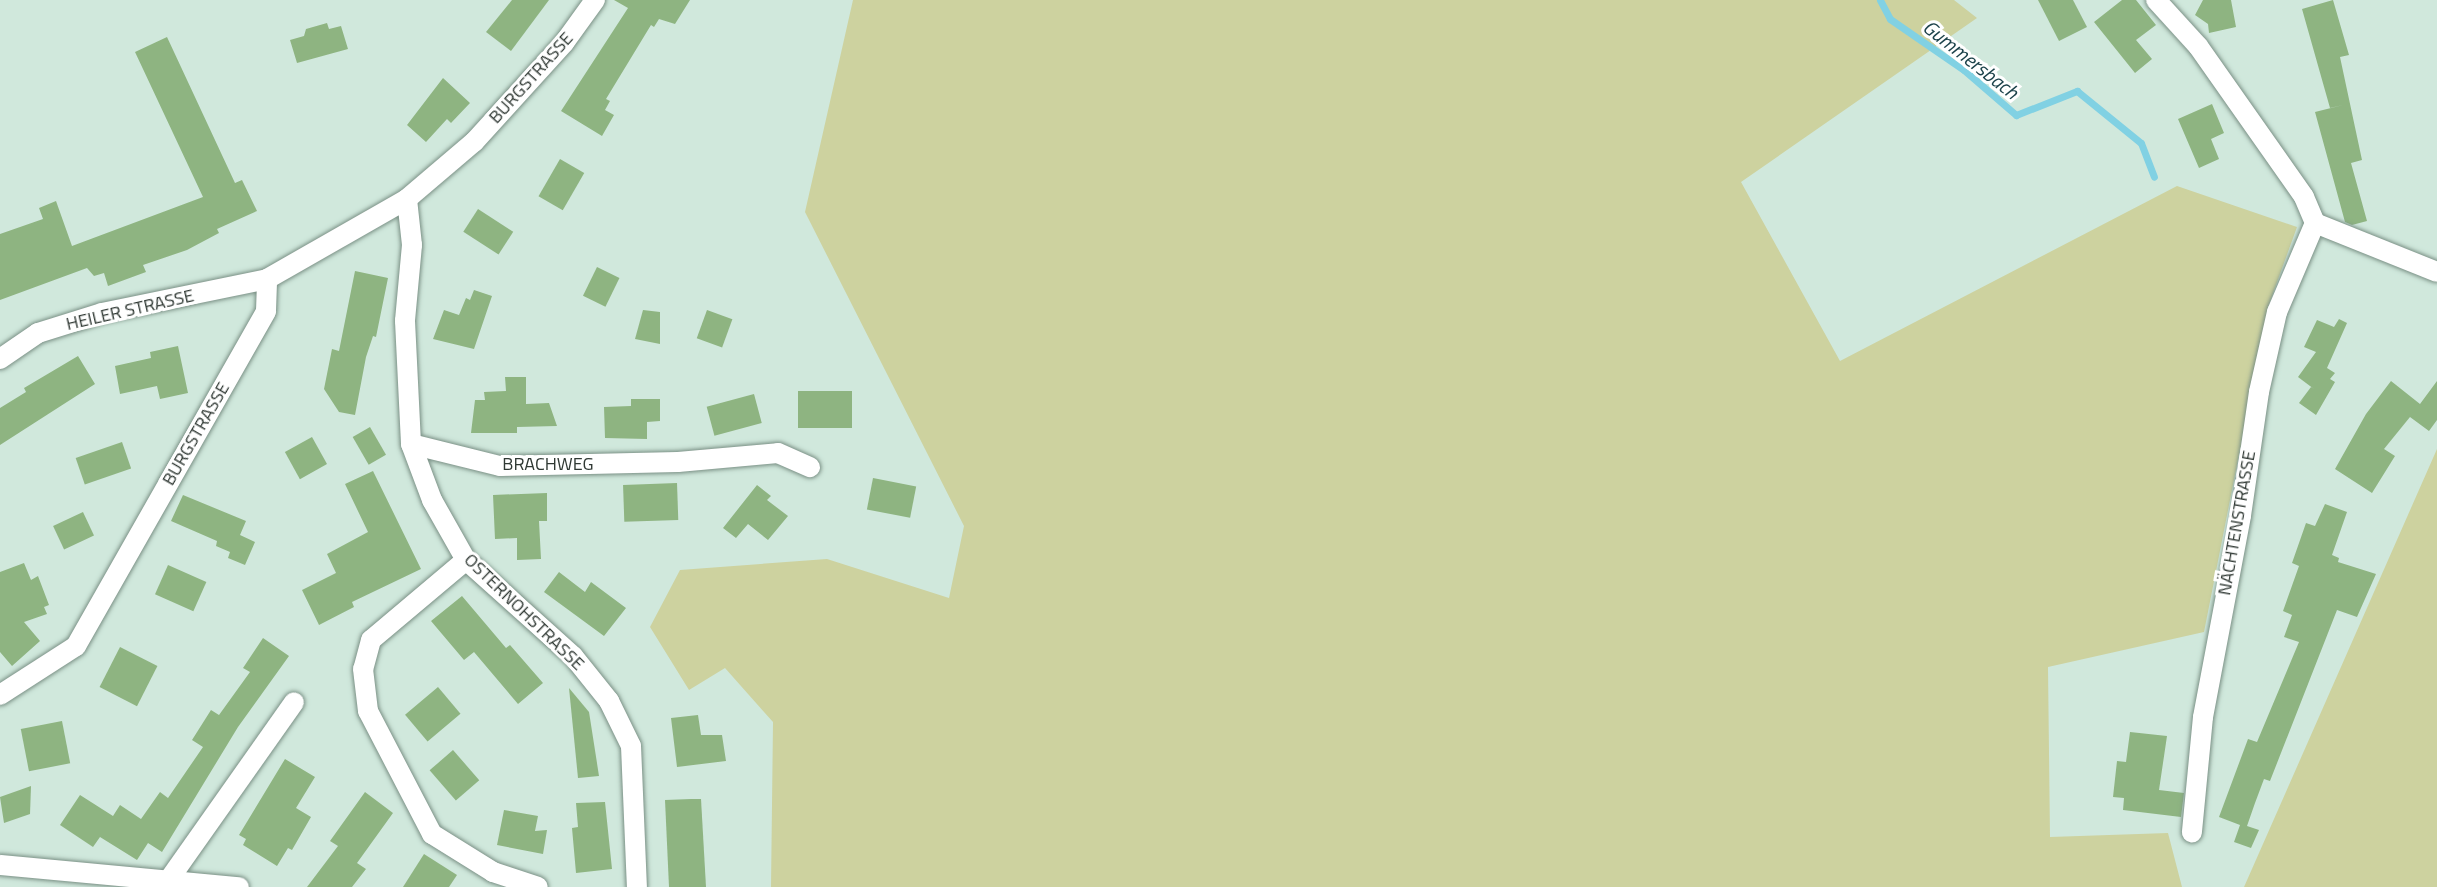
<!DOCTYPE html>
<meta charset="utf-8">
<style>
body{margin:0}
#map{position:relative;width:2437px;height:887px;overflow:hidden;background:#d0e8dc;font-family:"Titillium Web",sans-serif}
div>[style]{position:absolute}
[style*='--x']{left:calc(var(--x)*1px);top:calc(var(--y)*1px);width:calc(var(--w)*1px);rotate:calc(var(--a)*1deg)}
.green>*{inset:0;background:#cdd29f}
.stream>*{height:7px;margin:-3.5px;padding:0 3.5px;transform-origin:3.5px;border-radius:3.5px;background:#81d1e3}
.building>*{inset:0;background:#8eb481;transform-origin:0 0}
.roads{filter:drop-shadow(0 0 2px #7a9085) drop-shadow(0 0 2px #7a9085)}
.street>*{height:20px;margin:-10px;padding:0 10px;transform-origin:10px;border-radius:10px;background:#fff}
span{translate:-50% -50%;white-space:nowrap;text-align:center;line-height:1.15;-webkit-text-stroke:6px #fff;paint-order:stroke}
.street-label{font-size:18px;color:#2f3833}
.water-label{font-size:20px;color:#1d434b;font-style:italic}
</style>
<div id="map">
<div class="green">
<i style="clip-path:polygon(853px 0,1954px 0,1977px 18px,1741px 182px,1840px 361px,2177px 186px,2297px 227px,2268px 307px,2204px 632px,2048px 667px,2050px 837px,2168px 833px,2182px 887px,771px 887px,773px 722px,725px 668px,689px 690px,650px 627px,680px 570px,827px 559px,949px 598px,964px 526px,805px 212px)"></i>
<i style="clip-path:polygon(2437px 449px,2437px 887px,2244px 887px,2259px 853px)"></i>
</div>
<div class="stream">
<i style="--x:1880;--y:0;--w:21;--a:62"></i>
<i style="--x:1890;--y:19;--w:90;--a:34.6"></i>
<i style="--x:1964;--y:70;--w:69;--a:40.9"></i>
<i style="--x:2016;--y:115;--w:66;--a:-21.5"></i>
<i style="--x:2077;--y:91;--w:82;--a:39.1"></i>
<i style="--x:2141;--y:143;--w:36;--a:69"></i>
</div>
<div class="building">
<i style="clip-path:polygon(512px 0,549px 0,511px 51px,486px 32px)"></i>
<i style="clip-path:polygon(614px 0,690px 0,675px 24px,659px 19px,654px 27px,651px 25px,606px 99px,610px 101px,605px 110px,614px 115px,602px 136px,561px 111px,628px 8px)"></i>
<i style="clip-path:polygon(2038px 0,2073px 0,2087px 27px,2059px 41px)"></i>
<i style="clip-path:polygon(2122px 0,2136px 0,2156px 25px,2136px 40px,2152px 59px,2135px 73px,2094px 22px)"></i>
<i style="clip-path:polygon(2203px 0,2231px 0,2236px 27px,2209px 33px,2208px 24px,2195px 15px)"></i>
<i style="clip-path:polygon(2333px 0,2349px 55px,2340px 57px,2362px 160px,2351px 163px,2367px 221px,2352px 225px,2345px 222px,2315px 112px,2343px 105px,2330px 108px,2302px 9px)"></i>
<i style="clip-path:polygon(327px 23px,329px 29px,341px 26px,348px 49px,297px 63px,290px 40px,304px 36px,306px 29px)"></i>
<i style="clip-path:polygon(167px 37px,235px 183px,242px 180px,257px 211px,217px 229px,219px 233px,187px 250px,143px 265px,146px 272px,108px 286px,104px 273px,94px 276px,87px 268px,0 300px,0 234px,43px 219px,39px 208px,56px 201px,72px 246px,203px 197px,135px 52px)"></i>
<i style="clip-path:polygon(443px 78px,470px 103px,451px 123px,447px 119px,426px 142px,407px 125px)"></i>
<i style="clip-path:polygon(2212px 104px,2224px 133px,2211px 139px,2219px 159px,2199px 168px,2178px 119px)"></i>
<i style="left:560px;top:159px;width:28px;height:43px;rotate:30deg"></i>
<i style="left:478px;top:209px;width:42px;height:27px;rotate:33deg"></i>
<i style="left:597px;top:267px;width:25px;height:32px;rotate:26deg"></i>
<i style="clip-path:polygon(355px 271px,388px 278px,376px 337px,373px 336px,366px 357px,355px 415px,339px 412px,324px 389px,332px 349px,339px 351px)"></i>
<i style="clip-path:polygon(474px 290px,492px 296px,474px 349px,433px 339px,444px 310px,459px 315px,466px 298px,470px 300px)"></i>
<i style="clip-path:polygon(643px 310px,660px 312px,660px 344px,635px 339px)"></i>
<i style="left:707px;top:310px;width:27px;height:30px;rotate:20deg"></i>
<i style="clip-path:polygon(2339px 319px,2347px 323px,2327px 368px,2335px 373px,2330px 379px,2335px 382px,2316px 415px,2299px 403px,2311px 387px,2314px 389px,2298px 377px,2316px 352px,2304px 347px,2317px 320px,2334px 327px)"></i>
<i style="clip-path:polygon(178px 346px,188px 393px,160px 399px,157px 386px,120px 394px,115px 366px,151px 358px,150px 352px)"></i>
<i style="clip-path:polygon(78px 356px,95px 384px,0 445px,0 408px,26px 392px,24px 388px)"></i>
<i style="clip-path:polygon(505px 377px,526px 377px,526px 404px,549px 403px,557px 426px,517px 427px,517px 433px,471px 433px,475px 400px,485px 400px,484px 392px,506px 391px)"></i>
<i style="clip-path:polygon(2391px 381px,2420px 404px,2437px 381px,2437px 420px,2429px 431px,2410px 417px,2384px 449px,2395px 456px,2372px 493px,2335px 469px,2366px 414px)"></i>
<i style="left:852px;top:391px;width:37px;height:54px;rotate:90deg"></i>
<i style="left:754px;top:394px;width:30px;height:49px;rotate:75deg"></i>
<i style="clip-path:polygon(631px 399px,660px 399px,660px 421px,647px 422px,647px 439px,605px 438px,604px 407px,631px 406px)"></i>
<i style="left:370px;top:427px;width:32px;height:20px;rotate:60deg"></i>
<i style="left:312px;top:437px;width:31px;height:31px;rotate:61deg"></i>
<i style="left:122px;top:442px;width:28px;height:49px;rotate:71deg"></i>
<i style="clip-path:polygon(373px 471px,421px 569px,352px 602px,354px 607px,319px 625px,302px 590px,336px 573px,327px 554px,368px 532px,345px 484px)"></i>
<i style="left:873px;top:478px;width:44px;height:32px;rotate:11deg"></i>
<i style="left:677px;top:483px;width:37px;height:54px;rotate:88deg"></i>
<i style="clip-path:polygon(757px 485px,771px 496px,767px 500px,788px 516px,768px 540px,748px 524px,736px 538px,723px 528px)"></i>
<i style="clip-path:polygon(547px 493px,547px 521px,539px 521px,541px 559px,517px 560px,517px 538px,495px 539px,493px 495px)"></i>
<i style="clip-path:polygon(183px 495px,246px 521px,240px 535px,255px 542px,245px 565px,228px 558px,230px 552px,216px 546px,217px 541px,171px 521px)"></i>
<i style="clip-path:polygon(2325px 504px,2347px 512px,2332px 555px,2339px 558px,2338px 562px,2376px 574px,2357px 617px,2337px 610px,2270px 781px,2264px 779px,2255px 803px,2247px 826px,2259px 830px,2251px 848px,2234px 842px,2240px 825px,2219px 817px,2248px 739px,2257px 742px,2299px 642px,2284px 637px,2292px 615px,2283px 611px,2299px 566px,2292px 563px,2306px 523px,2315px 526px)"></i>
<i style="left:83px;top:512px;width:26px;height:33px;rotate:65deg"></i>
<i style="clip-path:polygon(24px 563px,31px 580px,38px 576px,49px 605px,44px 607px,47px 614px,24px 622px,40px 641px,12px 666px,0 652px,0 572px)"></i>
<i style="left:168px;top:565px;width:42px;height:32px;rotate:24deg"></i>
<i style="clip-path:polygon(559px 572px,585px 592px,591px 582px,626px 608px,604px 636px,544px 592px)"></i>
<i style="clip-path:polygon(462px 596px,506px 648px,510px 645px,543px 683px,518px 704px,474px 652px,464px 660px,431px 621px)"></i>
<i style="clip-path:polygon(263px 638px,289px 656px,238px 727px,162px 852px,148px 843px,137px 860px,100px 837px,93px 847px,60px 825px,80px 795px,113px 816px,120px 805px,141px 819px,160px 792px,168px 798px,203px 747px,192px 740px,211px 710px,219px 715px,250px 672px,243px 668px)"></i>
<i style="left:120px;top:647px;width:42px;height:45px;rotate:27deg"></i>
<i style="left:438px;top:687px;width:35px;height:43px;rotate:50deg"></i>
<i style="clip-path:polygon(569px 688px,589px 712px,599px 776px,578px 778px)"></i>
<i style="clip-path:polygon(698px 715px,701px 735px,722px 735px,726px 761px,677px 767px,671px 718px)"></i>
<i style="left:62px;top:721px;width:43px;height:42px;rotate:79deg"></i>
<i style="clip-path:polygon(2130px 732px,2167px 736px,2159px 790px,2184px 793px,2181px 817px,2123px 810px,2124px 798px,2113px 797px,2117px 761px,2126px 762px)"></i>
<i style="left:453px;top:750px;width:40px;height:31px;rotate:49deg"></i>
<i style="clip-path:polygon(285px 759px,315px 777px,296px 808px,311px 817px,292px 850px,288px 848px,277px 866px,243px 845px,246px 839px,239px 835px)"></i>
<i style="clip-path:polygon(31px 786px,30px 814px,4px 823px,0 797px)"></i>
<i style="clip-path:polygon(365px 792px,393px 813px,357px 863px,366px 869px,352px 887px,307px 887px,338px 846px,330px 841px)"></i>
<i style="clip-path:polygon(691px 799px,701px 799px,706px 887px,669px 887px,665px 800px)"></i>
<i style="clip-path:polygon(605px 802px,612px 869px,576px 873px,572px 828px,578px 827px,576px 803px)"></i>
<i style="clip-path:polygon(504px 810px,538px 816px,535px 831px,547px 830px,543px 854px,497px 845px)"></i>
<i style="clip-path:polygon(424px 854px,457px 875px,449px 887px,403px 887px)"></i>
</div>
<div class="roads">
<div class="street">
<i style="--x:2156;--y:0;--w:62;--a:47.6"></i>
<i style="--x:2198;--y:46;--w:184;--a:54.9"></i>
<i style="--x:2304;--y:197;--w:28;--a:67"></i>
<i style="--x:2315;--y:223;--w:97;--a:113.1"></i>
<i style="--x:2277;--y:312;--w:82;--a:102.7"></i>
<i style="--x:2259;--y:392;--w:125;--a:98.3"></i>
<i style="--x:2241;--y:516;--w:205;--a:100.7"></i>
<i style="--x:2203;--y:717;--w:116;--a:95.5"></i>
<i style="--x:407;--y:199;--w:46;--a:83.8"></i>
<i style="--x:412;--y:245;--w:76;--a:95.3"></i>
<i style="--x:405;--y:321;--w:123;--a:87.2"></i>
<i style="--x:411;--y:444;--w:60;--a:69.4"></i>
<i style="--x:432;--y:500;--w:69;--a:60.5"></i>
<i style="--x:466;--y:560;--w:144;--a:41.9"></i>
<i style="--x:573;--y:656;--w:58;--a:51.3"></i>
<i style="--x:609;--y:701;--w:50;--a:63.9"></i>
<i style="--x:631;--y:746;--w:141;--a:87.6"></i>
<i style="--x:2315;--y:223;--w:131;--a:21.9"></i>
<i style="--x:0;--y:359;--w:46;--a:-34.4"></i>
<i style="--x:38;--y:333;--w:67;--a:-17.4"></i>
<i style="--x:102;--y:313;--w:168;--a:-11.6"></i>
<i style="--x:411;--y:444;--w:92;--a:13.9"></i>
<i style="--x:500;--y:466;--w:178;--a:-1.3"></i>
<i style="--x:678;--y:462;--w:100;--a:-5.1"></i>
<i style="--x:778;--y:453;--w:35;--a:24"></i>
<i style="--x:466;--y:560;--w:124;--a:139.9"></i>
<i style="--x:371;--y:640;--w:30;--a:105"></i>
<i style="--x:363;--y:669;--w:42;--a:83.2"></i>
<i style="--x:368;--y:711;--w:139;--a:62.5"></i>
<i style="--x:432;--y:834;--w:72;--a:31.9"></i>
<i style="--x:493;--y:872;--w:47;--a:18.4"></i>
<i style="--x:0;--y:695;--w:90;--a:-32.8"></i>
<i style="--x:76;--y:646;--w:385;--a:-60.4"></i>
<i style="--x:266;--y:311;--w:32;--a:-88"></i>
<i style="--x:267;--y:279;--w:161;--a:-29.7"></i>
<i style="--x:407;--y:199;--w:88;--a:-40.4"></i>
<i style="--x:474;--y:142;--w:134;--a:-47.7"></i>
<i style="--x:564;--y:43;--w:53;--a:-54.2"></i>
<i style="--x:0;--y:865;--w:240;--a:5.3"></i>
<i style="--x:170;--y:878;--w:215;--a:-54.8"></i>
</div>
</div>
<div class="street-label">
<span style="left:531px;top:78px;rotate:-48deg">BURGSTRASSE</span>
<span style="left:130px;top:310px;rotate:-13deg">HEILER STRASSE</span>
<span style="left:196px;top:434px;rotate:-60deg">BURGSTRASSE</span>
<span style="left:548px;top:464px">BRACHWEG</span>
<span style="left:2237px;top:523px;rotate:-80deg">NÄCHTENSTRASSE</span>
<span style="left:524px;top:612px;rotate:44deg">OSTERNOHSTRASSE</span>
</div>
<div class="water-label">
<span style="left:1971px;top:59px;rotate:38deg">Gummersbach</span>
</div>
</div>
